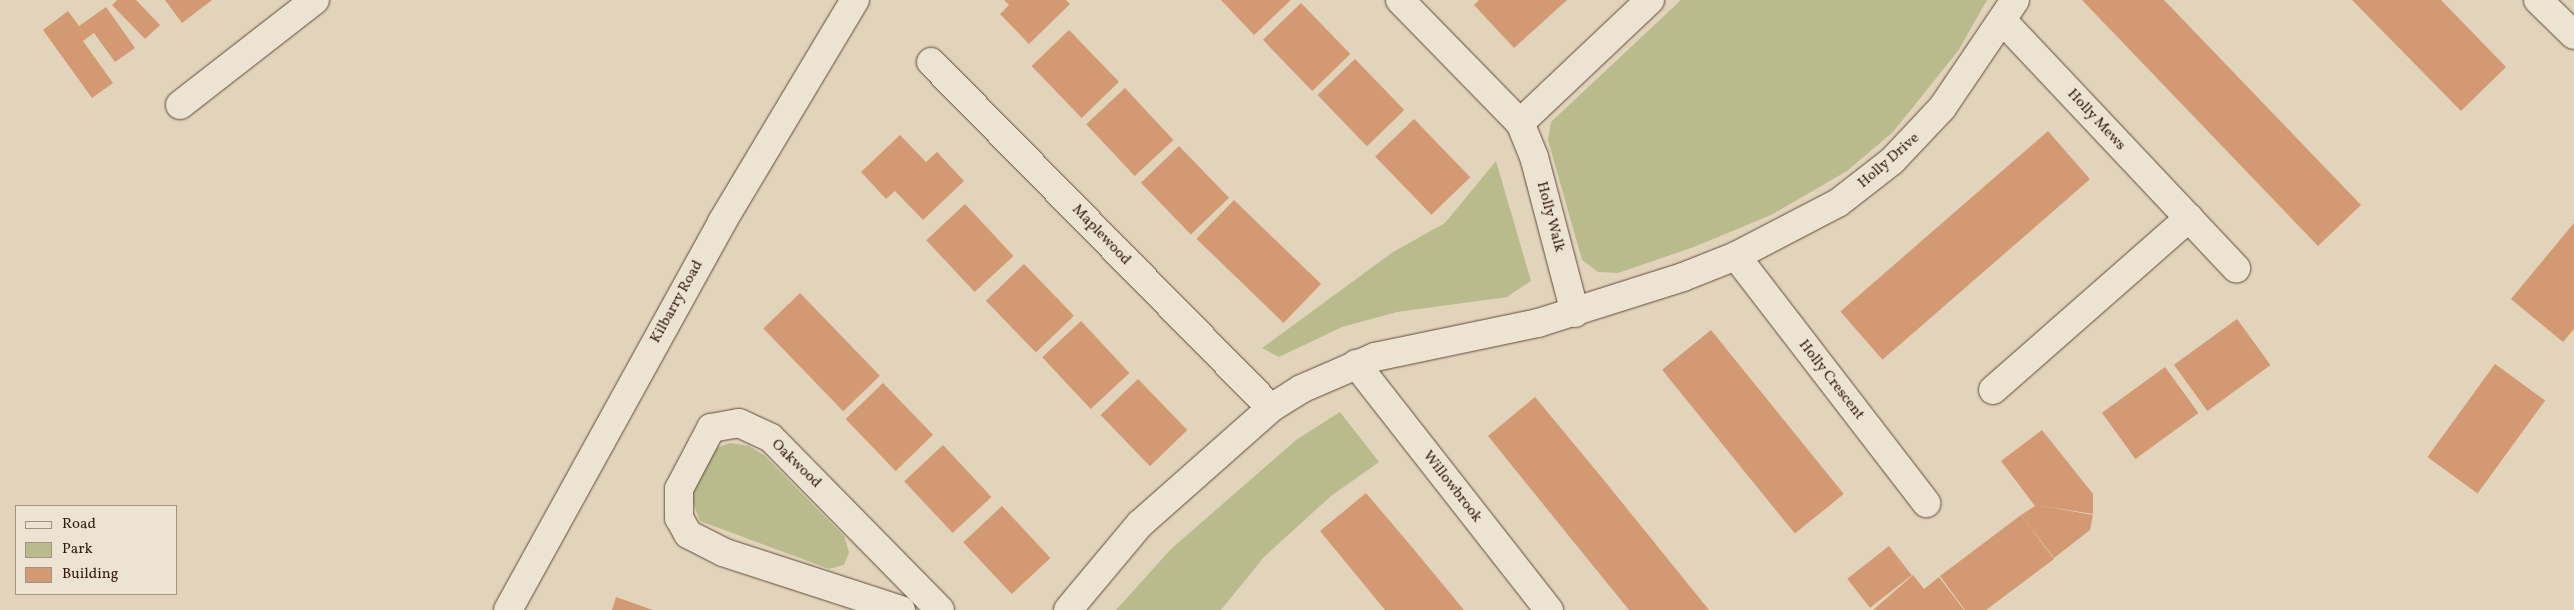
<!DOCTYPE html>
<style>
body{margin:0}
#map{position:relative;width:2574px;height:610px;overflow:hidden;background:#e2d4bb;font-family:Vollkorn,serif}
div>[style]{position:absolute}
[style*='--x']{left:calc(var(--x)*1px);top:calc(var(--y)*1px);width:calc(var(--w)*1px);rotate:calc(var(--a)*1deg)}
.green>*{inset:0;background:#b9bb8c}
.building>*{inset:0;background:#d29973;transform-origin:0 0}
.roads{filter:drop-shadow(0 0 1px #604a3b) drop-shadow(0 0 1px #604a3b)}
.minor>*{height:28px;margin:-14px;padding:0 14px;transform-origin:14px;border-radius:14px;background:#ece3d3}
span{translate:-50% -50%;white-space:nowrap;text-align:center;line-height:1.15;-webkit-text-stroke:4px #ece3d3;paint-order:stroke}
.street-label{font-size:15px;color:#351c10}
.legend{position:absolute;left:15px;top:505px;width:162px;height:90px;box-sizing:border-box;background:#ece3d3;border:1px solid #a39385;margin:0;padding:6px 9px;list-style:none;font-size:15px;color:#351c10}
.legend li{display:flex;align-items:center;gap:10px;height:25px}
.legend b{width:25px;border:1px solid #a39385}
</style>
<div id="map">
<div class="green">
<i style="clip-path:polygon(1681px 0,1987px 0,1958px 51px,1893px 132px,1847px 171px,1771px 215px,1694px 247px,1618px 273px,1598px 272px,1582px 260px,1548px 140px,1551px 122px)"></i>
<i style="clip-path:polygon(1496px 161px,1531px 281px,1507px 297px,1397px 312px,1342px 327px,1279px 357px,1262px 348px,1393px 252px,1445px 223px)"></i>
<i style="clip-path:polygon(1340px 412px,1379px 462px,1331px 496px,1264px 557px,1221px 610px,1116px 610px,1171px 549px,1296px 440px)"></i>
<i style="clip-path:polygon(730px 443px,749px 446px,764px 455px,844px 536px,849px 552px,844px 565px,829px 569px,700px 521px,693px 503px,694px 485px,716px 448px)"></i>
</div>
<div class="building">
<i style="clip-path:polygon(117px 0,136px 0,160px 25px,145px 39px,112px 5px)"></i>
<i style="clip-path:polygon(165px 0,212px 0,182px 23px)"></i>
<i style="clip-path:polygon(1004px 0,1066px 0,1070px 4px,1029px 44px,1000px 14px,1009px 5px)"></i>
<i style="clip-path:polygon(1221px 0,1291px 0,1254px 35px)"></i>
<i style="clip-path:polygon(1479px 0,1567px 0,1514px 48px,1474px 5px)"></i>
<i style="clip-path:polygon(2082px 0,2164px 0,2361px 205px,2318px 246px)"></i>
<i style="clip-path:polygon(2352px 0,2441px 0,2506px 67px,2461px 111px)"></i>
<i style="left:1301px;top:3px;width:71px;height:53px;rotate:46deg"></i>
<i style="clip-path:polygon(106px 7px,135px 48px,115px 62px,94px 33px,83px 41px,113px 83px,92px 98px,43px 30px,68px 11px,79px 26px)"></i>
<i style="left:1069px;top:30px;width:72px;height:52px;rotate:46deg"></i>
<i style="left:1355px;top:59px;width:71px;height:52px;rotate:46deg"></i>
<i style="left:1125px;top:88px;width:71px;height:53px;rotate:47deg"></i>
<i style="left:1414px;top:119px;width:81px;height:54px;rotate:46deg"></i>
<i style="left:2048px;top:131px;width:64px;height:275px;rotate:49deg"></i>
<i style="clip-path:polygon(900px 135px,926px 162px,937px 152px,964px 181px,923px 220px,895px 191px,886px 199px,861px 172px)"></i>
<i style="left:1179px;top:146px;width:72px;height:53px;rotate:46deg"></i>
<i style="left:1234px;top:200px;width:121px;height:54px;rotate:44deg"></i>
<i style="left:965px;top:204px;width:71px;height:53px;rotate:47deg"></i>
<i style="clip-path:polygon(2574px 223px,2574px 329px,2563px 342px,2511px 299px)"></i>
<i style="left:1024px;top:264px;width:72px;height:53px;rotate:46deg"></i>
<i style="left:800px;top:293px;width:115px;height:51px;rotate:46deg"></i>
<i style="left:2237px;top:319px;width:57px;height:78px;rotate:54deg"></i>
<i style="left:1081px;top:321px;width:71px;height:53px;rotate:47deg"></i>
<i style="left:1711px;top:330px;width:211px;height:63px;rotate:51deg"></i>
<i style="left:2495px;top:364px;width:62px;height:115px;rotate:36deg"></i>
<i style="left:2165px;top:367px;width:57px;height:78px;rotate:54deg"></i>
<i style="left:1138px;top:379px;width:71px;height:52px;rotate:46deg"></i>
<i style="left:883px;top:383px;width:72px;height:52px;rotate:46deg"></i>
<i style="clip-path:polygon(1535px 397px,1603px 479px,1709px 610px,1629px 610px,1577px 546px,1488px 436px)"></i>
<i style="clip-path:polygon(2042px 430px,2093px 494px,2093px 514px,2037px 505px,2093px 515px,2090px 530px,2054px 558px,2021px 515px,2035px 506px,2001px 461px)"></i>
<i style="left:943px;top:445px;width:71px;height:53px;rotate:47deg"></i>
<i style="clip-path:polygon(1366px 493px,1411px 546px,1464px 610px,1385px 610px,1320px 531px)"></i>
<i style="left:1002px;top:506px;width:71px;height:53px;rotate:47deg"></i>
<i style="clip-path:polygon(2021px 515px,2054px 559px,1986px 610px,1965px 610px,1940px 576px)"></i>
<i style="left:1889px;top:546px;width:37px;height:53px;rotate:52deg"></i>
<i style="clip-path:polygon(1913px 575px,1924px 589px,1939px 577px,1964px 610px,1873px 610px)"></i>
<i style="clip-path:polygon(616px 597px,653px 610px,612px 610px)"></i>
</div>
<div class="roads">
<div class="minor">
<i style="--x:1400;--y:0;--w:172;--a:45.7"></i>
<i style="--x:2538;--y:0;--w:50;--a:44.2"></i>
<i style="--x:2003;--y:21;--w:340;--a:46.7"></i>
<i style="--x:931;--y:62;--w:485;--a:45.5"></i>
<i style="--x:180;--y:105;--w:171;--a:-37.9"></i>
<i style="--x:1736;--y:256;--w:312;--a:52.4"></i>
<i style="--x:1575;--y:313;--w:161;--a:-104.7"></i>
<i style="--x:1534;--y:157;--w:37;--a:-112"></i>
<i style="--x:1520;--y:123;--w:179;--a:-43.4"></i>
<i style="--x:1356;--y:364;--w:313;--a:51.9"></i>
<i style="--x:1993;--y:390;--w:261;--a:-41.3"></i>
<i style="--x:508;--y:610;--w:443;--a:-61.1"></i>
<i style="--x:722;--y:222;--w:259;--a:-59.1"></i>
<i style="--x:901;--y:610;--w:187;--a:-162"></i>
<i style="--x:723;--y:552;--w:39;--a:-153"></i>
<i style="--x:688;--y:534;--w:18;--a:-119"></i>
<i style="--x:679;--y:518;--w:29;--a:-90"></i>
<i style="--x:679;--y:489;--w:69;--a:-62.3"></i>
<i style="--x:711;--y:428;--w:28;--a:-10"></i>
<i style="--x:739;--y:423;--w:35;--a:25"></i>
<i style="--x:771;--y:438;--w:241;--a:45.5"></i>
<i style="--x:1068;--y:610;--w:112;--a:-50.1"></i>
<i style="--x:1140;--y:524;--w:175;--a:-41.5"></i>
<i style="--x:1271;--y:408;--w:36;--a:-32"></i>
<i style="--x:1301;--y:389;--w:81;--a:-23.4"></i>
<i style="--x:1375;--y:357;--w:167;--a:-11.8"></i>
<i style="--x:1538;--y:323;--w:152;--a:-17.6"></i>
<i style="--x:1683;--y:277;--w:57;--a:-21.6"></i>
<i style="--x:1736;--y:256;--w:115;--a:-27.5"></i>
<i style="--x:1838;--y:203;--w:68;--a:-37.9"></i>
<i style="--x:1892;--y:161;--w:73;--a:-46.7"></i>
<i style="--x:1942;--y:108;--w:130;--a:-55.9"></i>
</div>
</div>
<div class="street-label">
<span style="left:2096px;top:120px;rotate:47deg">Holly Mews</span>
<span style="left:1889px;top:161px;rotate:-41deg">Holly Drive</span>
<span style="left:1550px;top:217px;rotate:75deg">Holly Walk</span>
<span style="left:1101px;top:235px;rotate:46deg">Maplewood</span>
<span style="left:677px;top:302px;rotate:-61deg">Kilbarry Road</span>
<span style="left:1831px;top:380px;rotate:52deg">Holly Crescent</span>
<span style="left:796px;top:464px;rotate:44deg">Oakwood</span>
<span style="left:1452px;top:487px;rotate:52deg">Willowbrook</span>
</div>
<ul class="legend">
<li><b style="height:6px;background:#ece3d3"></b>Road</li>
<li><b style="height:14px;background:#b9bb8c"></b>Park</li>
<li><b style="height:14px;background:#d29973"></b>Building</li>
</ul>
</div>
